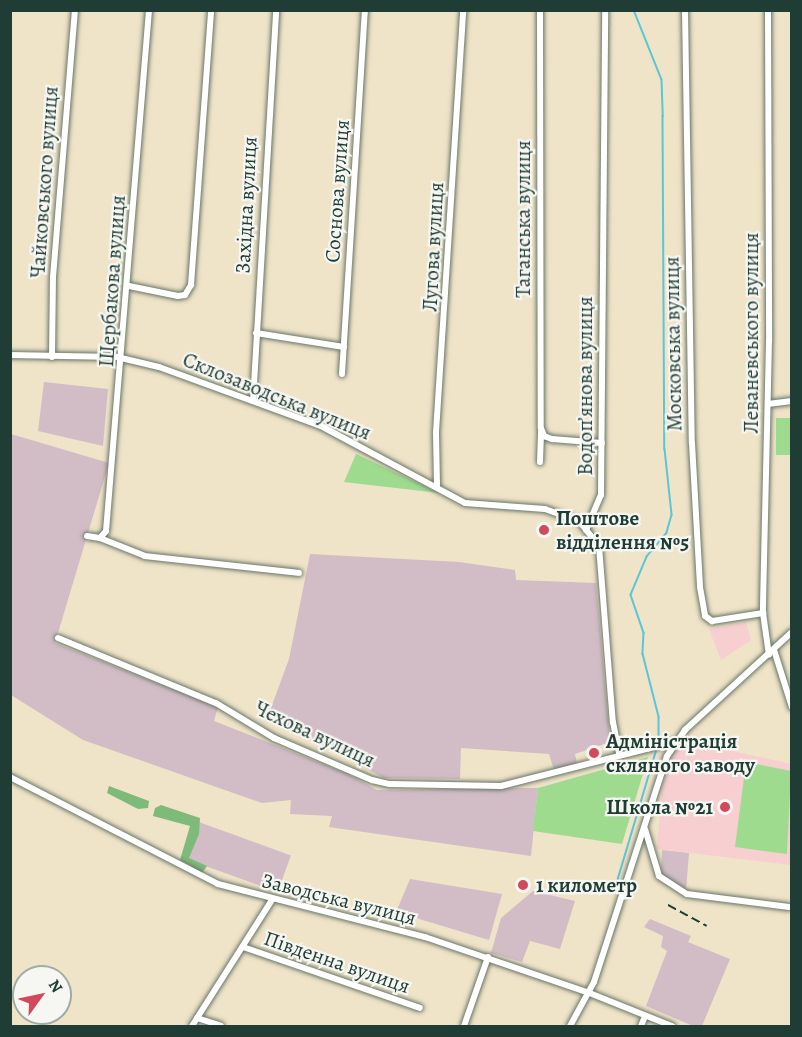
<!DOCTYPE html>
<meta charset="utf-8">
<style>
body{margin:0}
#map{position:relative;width:802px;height:1037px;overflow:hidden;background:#efe3c8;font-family:Alegreya,serif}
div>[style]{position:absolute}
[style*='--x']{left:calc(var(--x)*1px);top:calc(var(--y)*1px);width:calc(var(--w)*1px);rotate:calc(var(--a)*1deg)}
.built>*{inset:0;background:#f7cfd1}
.industrial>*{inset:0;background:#d2bdc6;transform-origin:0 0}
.green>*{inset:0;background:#9edb8f;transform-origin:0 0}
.forest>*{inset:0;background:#7ebb7a}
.stream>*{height:1.5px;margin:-0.75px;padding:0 0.75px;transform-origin:0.75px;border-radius:0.75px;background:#5bc6d5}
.roads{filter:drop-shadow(0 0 2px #687768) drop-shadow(0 0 2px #687768)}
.minor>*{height:6px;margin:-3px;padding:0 3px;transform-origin:3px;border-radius:3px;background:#fff}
.rail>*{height:1.5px;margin-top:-0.75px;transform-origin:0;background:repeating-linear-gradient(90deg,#1f3d34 0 9px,transparent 0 13.5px)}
.dots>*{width:16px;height:16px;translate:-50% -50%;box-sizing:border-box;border:3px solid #f6f6f2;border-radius:50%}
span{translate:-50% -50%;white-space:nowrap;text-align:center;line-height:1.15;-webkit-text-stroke:4.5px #f6f6f2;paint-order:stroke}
.street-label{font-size:21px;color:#1f3d34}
.poi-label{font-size:21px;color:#1f3d34;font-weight:700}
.left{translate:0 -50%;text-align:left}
.right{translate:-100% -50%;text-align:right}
.frame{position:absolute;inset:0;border:12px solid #1f3d34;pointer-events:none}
.north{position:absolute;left:12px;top:965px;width:60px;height:60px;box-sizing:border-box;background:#f6f6f2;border:2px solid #a0aca6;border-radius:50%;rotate:57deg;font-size:16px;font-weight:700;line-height:24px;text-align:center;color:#1f3d34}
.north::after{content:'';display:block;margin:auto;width:21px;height:27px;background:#d1495b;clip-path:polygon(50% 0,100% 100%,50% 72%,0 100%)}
</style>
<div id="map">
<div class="built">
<i style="clip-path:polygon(746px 622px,751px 640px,721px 660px,709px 629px)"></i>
<i style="clip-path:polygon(683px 740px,791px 764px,791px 865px,657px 849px,662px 788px,670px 757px)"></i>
</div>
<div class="industrial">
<i style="clip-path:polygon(44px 382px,108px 389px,103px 446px,38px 431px)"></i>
<i style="clip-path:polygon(11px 434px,109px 463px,55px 643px,218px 707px,214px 721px,348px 774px,377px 790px,538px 788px,531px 856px,329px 827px,332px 816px,290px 814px,291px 800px,262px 803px,83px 740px,11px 695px)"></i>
<i style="clip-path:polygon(310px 554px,459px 562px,515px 570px,516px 580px,596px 583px,610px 742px,575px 754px,577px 763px,554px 770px,549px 754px,461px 748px,460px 779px,384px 778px,268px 716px,289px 659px)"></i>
<i style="left:196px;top:821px;width:101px;height:39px;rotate:20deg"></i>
<i style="clip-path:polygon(662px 850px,689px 853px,686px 890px,661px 874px)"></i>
<i style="clip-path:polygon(410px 879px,502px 894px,489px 940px,396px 912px)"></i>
<i style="clip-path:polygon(533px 891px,575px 901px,560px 949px,530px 941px,522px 962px,491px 953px,501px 918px)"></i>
<i style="clip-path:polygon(650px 919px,691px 936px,688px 942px,730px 959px,702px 1026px,693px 1026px,646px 1006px,667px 951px,661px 947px,663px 936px,644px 927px)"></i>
</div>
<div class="green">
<i style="left:776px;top:418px;width:15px;height:37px"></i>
<i style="clip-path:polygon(356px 454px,439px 493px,344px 482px)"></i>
<i style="clip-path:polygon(648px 757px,622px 844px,533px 831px,538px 788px)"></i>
<i style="clip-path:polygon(746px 762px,791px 771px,787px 854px,735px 847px)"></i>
</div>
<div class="forest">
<i style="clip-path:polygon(109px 786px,149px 801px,148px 808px,138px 809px,107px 793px)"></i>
<i style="clip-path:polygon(161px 805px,200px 818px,199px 834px,189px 858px,207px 866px,202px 873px,180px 860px,190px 826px,153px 816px,155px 808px)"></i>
</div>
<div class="stream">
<i style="--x:634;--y:10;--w:75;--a:68.2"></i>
<i style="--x:662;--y:80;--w:36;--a:88"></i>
<i style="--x:663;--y:116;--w:333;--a:89.7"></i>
<i style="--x:665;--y:449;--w:66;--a:83.9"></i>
<i style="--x:672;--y:515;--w:19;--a:106"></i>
<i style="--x:667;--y:533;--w:31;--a:130"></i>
<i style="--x:647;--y:557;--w:41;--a:112.8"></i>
<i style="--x:631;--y:595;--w:40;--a:71.1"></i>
<i style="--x:644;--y:633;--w:21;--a:93"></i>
<i style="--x:643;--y:654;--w:65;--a:75.7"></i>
<i style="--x:659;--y:717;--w:23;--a:90"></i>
<i style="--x:616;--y:885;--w:140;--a:-73.4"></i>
</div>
<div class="roads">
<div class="minor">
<i style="--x:540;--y:10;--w:418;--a:89.9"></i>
<i style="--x:541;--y:428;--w:9;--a:69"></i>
<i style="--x:544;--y:436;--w:9;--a:21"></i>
<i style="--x:552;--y:439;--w:50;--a:4.6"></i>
<i style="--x:685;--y:10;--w:433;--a:89.1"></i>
<i style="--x:692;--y:443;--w:144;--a:86.8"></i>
<i style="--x:700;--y:587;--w:29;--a:80"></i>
<i style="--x:705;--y:616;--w:9;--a:36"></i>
<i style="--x:712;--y:621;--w:52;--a:-8.9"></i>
<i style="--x:768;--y:10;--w:331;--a:89.8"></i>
<i style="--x:769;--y:341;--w:272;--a:91.3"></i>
<i style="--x:763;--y:613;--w:42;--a:81.9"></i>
<i style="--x:129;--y:286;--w:50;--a:11.5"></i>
<i style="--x:178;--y:296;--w:7;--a:-8"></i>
<i style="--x:185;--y:295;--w:12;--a:-59"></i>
<i style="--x:191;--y:285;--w:276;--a:-85.8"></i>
<i style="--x:256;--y:333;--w:89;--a:9"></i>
<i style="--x:10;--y:355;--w:107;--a:1.1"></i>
<i style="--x:117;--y:357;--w:43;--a:13.4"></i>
<i style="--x:159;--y:367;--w:172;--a:20"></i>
<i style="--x:321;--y:426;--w:163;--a:28.1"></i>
<i style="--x:465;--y:503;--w:80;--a:4.3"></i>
<i style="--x:545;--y:509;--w:37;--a:20"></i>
<i style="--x:580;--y:522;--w:31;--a:52"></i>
<i style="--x:599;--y:546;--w:177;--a:85.5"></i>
<i style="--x:613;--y:722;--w:32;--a:79"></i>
<i style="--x:52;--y:357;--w:80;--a:-89.3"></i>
<i style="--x:53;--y:277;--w:268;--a:-85.3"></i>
<i style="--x:342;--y:374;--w:365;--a:-86.4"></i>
<i style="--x:253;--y:401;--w:392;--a:-86.6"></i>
<i style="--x:768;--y:404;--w:24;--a:-7"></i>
<i style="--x:540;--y:462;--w:31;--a:-88"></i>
<i style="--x:437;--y:485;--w:53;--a:-91.1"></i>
<i style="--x:436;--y:432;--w:423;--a:-86.3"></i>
<i style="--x:586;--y:530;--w:38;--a:-67"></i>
<i style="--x:601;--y:495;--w:485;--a:-89.5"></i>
<i style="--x:87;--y:536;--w:13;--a:9"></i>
<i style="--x:100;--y:538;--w:9;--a:-49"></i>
<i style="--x:106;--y:531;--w:523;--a:-85.28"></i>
<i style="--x:100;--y:538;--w:48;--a:21.8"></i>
<i style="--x:145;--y:556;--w:155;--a:6.3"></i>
<i style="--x:58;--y:638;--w:171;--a:22.4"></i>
<i style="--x:216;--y:703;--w:68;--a:31.1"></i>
<i style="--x:274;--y:738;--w:107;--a:23.2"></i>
<i style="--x:372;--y:780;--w:18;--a:13"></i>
<i style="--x:390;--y:784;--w:111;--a:1"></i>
<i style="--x:501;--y:786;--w:182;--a:-14.3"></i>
<i style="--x:774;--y:650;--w:60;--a:72.5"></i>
<i style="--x:10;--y:777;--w:234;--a:27.2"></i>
<i style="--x:218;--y:884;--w:214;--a:14.4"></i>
<i style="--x:425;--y:937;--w:171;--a:18.8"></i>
<i style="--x:587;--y:992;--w:92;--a:21.8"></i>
<i style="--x:645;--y:829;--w:49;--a:73.4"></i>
<i style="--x:659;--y:876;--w:33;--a:33"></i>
<i style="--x:687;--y:894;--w:103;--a:7.3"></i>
<i style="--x:243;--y:947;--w:187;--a:19"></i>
<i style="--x:197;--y:1018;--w:25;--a:18"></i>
<i style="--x:192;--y:1026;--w:149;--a:-57.6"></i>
<i style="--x:464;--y:1026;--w:73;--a:-70.8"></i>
<i style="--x:570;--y:1026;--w:50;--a:-61.4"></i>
<i style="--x:594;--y:982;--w:237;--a:-72.1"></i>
<i style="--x:667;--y:756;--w:32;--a:-55"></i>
<i style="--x:685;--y:730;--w:145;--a:-42.5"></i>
<i style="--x:641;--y:1026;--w:11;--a:-68"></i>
</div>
</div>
<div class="rail">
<i style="--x:668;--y:905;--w:44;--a:28.3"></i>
</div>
<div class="dots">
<i style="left:544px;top:530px;background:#d1495b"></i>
<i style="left:594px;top:753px;background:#d1495b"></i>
<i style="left:725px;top:807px;background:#d1495b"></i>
<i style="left:523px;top:885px;background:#d1495b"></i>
</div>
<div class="street-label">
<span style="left:44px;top:182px;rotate:-86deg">Чайковського вулиця</span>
<span style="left:337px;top:191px;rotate:-86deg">Соснова вулиця</span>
<span style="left:246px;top:205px;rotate:-87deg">Західна вулиця</span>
<span style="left:523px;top:219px;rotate:-90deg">Таганська вулиця</span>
<span style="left:433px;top:247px;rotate:-87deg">Лугова вулиця</span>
<span style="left:112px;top:281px;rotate:-86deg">Щербакова вулиця</span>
<span style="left:751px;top:333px;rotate:-90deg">Леваневського вулиця</span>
<span style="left:673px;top:344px;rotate:-91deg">Московська вулиця</span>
<span style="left:585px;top:386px;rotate:-90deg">Водоп’янова вулиця</span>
<span style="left:277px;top:396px;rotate:22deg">Склозаводська вулиця</span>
<span style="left:315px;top:734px;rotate:25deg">Чехова вулиця</span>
<span style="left:339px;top:899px;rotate:14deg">Заводська вулиця</span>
<span style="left:337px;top:962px;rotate:19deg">Південна вулиця</span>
</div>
<div class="poi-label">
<span class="left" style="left:556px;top:530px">Поштове<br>відділення №5</span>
<span class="left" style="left:606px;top:753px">Адміністрація<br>скляного заводу</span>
<span class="right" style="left:713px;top:807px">Школа №21</span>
<span class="left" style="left:536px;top:885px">1 километр</span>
</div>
<div class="frame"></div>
<div class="north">N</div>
</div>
